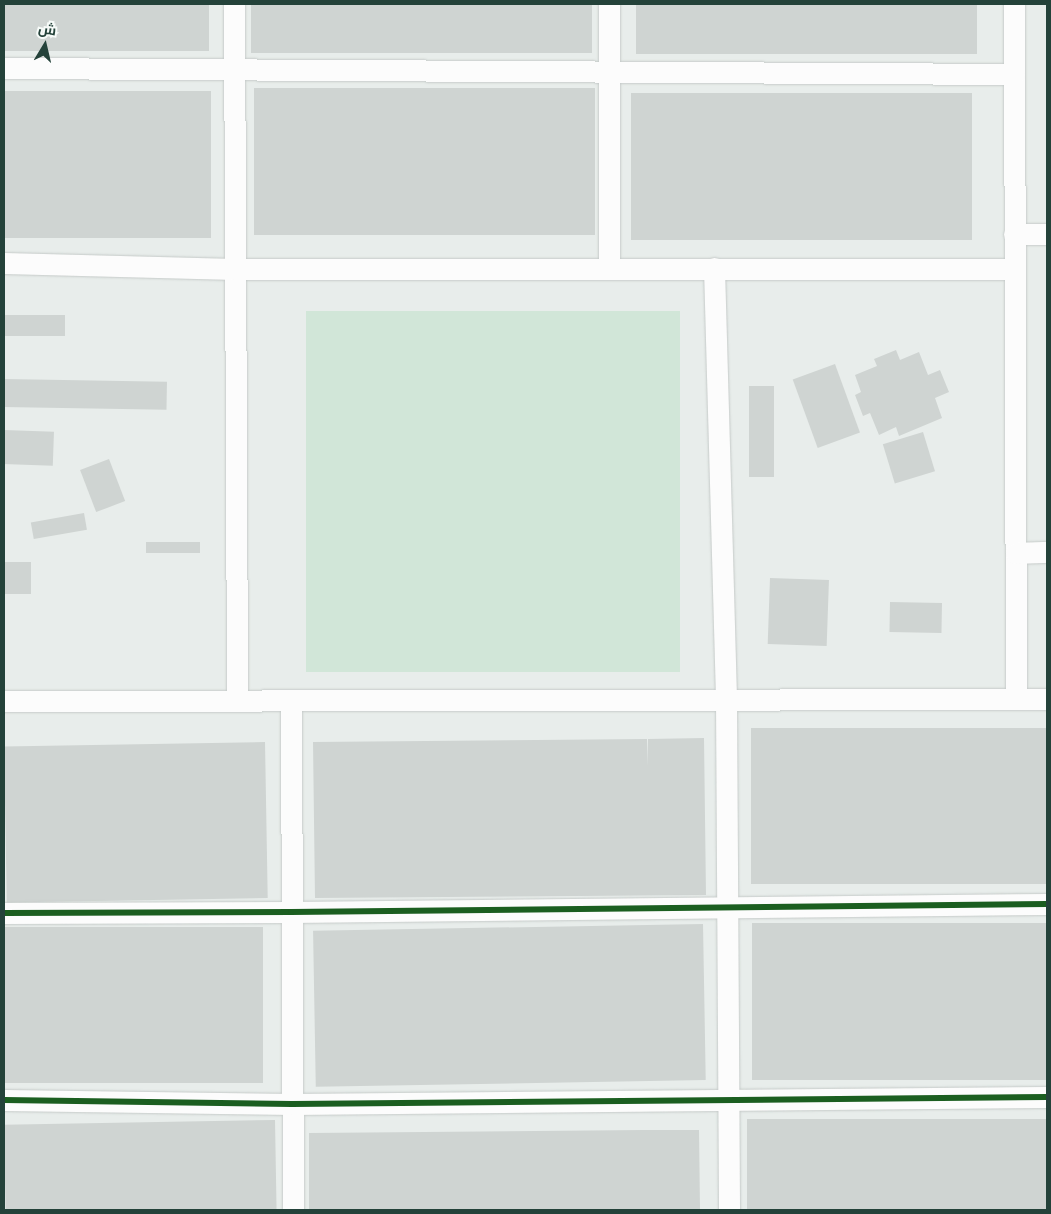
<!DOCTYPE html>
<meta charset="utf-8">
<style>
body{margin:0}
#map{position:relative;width:1051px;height:1214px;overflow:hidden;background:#e8edeb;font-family:"Fira Sans",Cairo,sans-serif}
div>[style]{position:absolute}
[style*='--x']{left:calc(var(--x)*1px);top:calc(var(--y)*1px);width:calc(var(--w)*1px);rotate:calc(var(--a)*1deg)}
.green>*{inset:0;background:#d1e6d8;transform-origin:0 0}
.building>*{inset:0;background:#cfd4d2;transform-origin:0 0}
.roads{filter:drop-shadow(0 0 1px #c5cac8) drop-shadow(0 0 1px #c5cac8)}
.minor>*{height:21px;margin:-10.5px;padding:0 10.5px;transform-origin:10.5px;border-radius:10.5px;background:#fcfcfc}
.cycleway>*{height:6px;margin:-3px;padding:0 3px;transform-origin:3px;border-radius:3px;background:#1b5e20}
span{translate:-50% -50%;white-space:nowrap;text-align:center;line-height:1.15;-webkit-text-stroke:4.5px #f7fbf9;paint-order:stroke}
.frame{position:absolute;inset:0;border:5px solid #24423a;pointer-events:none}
.north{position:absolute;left:20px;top:20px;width:50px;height:50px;-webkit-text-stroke:4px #f7fbf9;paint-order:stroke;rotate:9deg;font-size:14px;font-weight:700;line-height:20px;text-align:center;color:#24423a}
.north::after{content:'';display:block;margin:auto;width:18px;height:22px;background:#24423a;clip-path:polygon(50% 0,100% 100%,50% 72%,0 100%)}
</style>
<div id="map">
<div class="green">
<i style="left:680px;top:311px;width:361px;height:374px;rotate:90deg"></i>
</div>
<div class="building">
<i style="left:4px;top:4px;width:205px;height:47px"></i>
<i style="left:251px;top:4px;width:341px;height:49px"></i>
<i style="left:636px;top:4px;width:341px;height:50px"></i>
<i style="left:595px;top:88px;width:147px;height:341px;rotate:90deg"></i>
<i style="left:211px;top:91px;width:147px;height:207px;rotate:90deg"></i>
<i style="left:972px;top:93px;width:147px;height:341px;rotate:90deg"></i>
<i style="left:4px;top:315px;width:61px;height:21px"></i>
<i style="clip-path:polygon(896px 350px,900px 360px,919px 352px,928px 375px,940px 370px,949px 392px,935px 398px,942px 418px,899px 436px,896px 427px,879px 435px,870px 413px,863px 416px,855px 395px,861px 392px,855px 375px,877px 366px,874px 359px)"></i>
<i style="left:835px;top:364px;width:73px;height:45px;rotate:70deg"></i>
<i style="left:4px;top:379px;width:163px;height:28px;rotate:1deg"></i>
<i style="left:749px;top:386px;width:25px;height:91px"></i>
<i style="left:4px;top:430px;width:50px;height:34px;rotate:2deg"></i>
<i style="left:923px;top:432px;width:41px;height:42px;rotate:73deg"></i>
<i style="left:109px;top:459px;width:45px;height:31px;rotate:69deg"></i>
<i style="left:84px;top:513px;width:17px;height:54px;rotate:80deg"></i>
<i style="left:146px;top:542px;width:54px;height:11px"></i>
<i style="left:4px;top:562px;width:27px;height:32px"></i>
<i style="left:770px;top:578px;width:59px;height:66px;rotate:2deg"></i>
<i style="left:890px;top:602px;width:52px;height:30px;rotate:1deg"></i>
<i style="left:1047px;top:728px;width:156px;height:296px;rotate:90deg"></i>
<i style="clip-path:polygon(704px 738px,706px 895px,315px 898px,313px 742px,647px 739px,648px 766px,648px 739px)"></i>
<i style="left:265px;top:742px;width:156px;height:261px;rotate:89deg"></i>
<i style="left:1047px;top:923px;width:157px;height:295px;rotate:90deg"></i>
<i style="left:703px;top:924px;width:156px;height:390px;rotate:89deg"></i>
<i style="left:263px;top:927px;width:156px;height:259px;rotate:90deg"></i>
<i style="left:1047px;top:1119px;width:91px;height:300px;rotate:90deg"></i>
<i style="left:275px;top:1120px;width:90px;height:271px;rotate:89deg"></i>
<i style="clip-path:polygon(643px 1130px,699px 1130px,700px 1210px,309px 1210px,309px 1133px)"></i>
</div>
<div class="roads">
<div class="minor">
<i style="--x:234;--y:4;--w:696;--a:89.75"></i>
<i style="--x:609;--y:4;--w:263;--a:90"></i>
<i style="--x:1014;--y:4;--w:695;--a:89.84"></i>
<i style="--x:4;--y:68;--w:1010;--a:0.34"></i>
<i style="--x:1014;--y:234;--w:33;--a:0"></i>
<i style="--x:4;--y:263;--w:231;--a:1.5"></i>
<i style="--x:235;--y:269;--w:779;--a:0"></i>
<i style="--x:714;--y:268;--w:431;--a:88.4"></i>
<i style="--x:726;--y:699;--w:511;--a:89.66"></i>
<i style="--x:1016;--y:553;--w:31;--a:-2"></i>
<i style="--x:291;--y:700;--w:510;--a:89.78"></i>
<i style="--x:4;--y:701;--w:1043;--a:-0.11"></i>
<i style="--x:4;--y:913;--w:287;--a:-0.2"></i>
<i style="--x:291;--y:912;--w:756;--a:-0.61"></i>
<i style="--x:4;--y:1100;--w:288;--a:0.8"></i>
<i style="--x:292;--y:1104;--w:755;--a:-0.53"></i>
</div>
</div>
<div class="cycleway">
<i style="--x:4;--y:913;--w:287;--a:-0.2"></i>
<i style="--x:291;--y:912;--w:756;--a:-0.61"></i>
<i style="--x:4;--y:1100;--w:288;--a:0.8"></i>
<i style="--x:292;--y:1104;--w:755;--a:-0.53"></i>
</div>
<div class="frame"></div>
<div class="north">ش</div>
</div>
